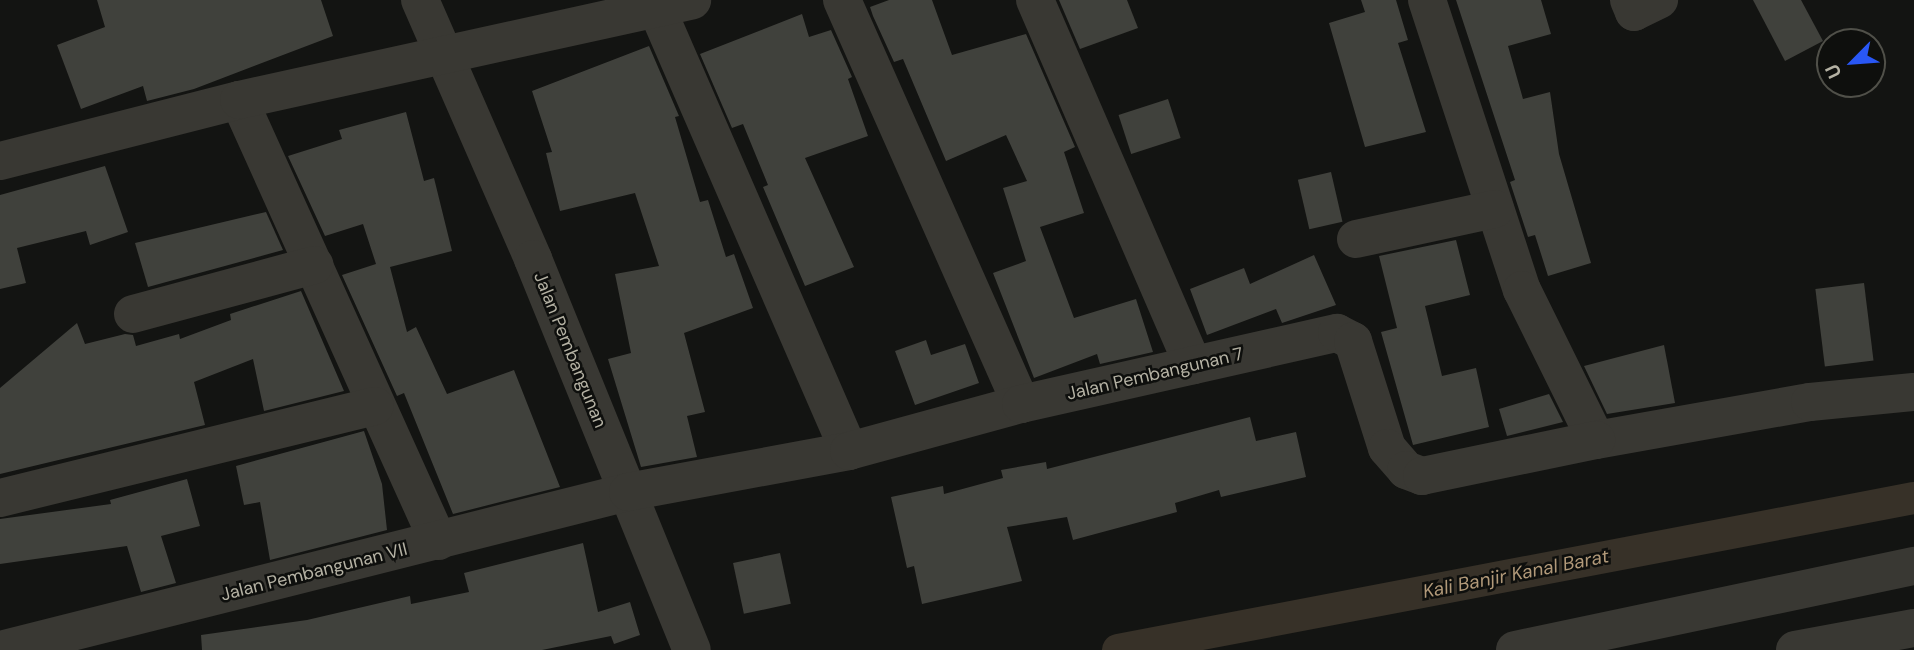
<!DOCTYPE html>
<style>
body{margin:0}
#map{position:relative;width:1914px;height:650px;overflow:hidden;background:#131412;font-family:"DM Sans",sans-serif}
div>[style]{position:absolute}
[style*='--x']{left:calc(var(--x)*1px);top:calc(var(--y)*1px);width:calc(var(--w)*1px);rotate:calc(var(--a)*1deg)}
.canal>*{height:32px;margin:-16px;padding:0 16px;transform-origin:16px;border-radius:16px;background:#373128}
.building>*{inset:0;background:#40413c;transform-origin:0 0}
.minor>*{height:38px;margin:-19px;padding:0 19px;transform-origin:19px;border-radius:19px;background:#393833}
span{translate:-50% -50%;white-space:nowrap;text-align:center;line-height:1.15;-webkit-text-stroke:5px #0e0f0d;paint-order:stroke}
.street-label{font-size:18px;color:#b4b1a3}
.water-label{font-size:19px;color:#b19979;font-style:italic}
.north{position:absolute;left:1816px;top:28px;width:70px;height:70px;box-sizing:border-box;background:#0e0f0d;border:2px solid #505049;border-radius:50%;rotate:245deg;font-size:19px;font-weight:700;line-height:28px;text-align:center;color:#b4b1a3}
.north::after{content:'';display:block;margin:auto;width:24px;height:32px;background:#2957f5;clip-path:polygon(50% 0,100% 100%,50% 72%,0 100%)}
</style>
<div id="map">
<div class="canal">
<i style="--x:1118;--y:650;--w:810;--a:-10.81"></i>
</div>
<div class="building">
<i style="clip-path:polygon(97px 0,321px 0,333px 36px,194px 89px,147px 101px,143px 86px,81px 109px,57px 45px,105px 27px)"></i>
<i style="clip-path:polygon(889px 0,932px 0,952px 55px,1026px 34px,1075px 147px,1064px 152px,1084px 213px,1040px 227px,1074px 318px,1136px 299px,1153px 352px,1100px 364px,1097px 354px,1034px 378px,993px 273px,1026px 261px,1003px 188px,1027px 181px,1006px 135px,946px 161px,903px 59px,894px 62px,873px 16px,870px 7px)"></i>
<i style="clip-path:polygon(1059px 0,1127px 0,1138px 28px,1080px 49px)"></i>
<i style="clip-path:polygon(1361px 0,1396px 0,1408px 40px,1398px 43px,1426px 132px,1365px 147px,1329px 23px,1365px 12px)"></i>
<i style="clip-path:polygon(1456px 0,1541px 0,1551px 34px,1508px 46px,1523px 99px,1550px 92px,1559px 154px,1591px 263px,1548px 276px,1535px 235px,1528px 237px,1510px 182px,1515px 180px)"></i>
<i style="clip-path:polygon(1753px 0,1801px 0,1823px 41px,1785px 61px)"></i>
<i style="clip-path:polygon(802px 14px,809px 37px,831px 30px,852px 77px,848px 79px,868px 136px,805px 158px,854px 267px,805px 286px,763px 187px,768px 185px,743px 124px,732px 128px,700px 54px)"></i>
<i style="clip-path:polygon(649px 46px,679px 116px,675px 117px,700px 202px,708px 200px,726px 257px,734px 254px,753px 308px,684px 333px,705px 412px,687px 416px,697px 457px,641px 467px,608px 359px,631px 353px,615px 274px,659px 266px,635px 193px,560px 211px,546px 153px,552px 152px,532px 91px)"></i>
<i style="left:1168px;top:99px;width:41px;height:52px;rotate:72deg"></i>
<i style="clip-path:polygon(406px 112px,424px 181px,434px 178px,452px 251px,390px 267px,407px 332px,416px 327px,447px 394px,514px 370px,560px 487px,453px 514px,404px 393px,397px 396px,342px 275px,376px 264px,363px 224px,325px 236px,288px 156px,342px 139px,339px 130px)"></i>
<i style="clip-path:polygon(105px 166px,128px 232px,90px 245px,86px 231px,17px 248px,26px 283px,0 289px,0 195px)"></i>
<i style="left:1331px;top:172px;width:51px;height:34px;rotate:77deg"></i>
<i style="clip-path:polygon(266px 212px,283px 250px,148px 287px,135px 243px)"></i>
<i style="clip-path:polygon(1456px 240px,1470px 295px,1425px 306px,1442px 376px,1476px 368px,1489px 427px,1413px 445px,1381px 332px,1397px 328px,1379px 256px)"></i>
<i style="clip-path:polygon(1314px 255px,1336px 305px,1282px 323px,1276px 309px,1207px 335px,1190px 289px,1244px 268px,1250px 284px)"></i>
<i style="left:1864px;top:283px;width:78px;height:49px;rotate:83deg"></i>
<i style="clip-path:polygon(301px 291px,344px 391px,264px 411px,253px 359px,194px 382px,205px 425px,0 474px,0 388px,77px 323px,85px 344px,125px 334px,133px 335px,136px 346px,179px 334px,180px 339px,231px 320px,230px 314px)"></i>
<i style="clip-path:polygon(926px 340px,931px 355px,965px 344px,979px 383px,915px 405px,895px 351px)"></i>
<i style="clip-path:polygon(1664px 345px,1675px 403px,1607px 414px,1584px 366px)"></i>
<i style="clip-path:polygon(1549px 394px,1563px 422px,1507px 436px,1499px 409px)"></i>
<i style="clip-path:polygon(1250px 417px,1256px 441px,1296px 432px,1306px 477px,1221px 497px,1219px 490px,1175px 503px,1177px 512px,1073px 540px,1067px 517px,1007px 527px,1022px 581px,922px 604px,914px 566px,907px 568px,891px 497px,943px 486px,944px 494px,1003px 478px,1001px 470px,1046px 462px,1047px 469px)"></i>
<i style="clip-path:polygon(364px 431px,382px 484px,387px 530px,270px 560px,260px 502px,244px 505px,236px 466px)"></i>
<i style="clip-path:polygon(187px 479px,200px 526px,161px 536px,176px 583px,141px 592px,127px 546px,0 564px,0 519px,111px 504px,110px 500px)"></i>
<i style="clip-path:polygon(583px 543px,598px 612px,630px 602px,640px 635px,614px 644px,611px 636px,542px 650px,202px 650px,201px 635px,307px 620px,410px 596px,411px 604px,469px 592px,464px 573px)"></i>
<i style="left:780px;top:553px;width:52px;height:48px;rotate:78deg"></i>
</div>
<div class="minor">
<i style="--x:420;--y:0;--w:283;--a:66.4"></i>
<i style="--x:533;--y:259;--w:422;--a:67.9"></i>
<i style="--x:842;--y:0;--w:442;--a:66.1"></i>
<i style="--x:1035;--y:0;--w:398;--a:66.6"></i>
<i style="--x:1427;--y:0;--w:305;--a:71.9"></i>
<i style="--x:1522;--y:290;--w:167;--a:63.7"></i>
<i style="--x:1596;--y:440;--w:217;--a:-10.1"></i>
<i style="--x:1810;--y:402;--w:104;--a:-5.5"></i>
<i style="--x:1629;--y:0;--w:13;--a:67"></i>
<i style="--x:1634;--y:12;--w:28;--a:-26"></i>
<i style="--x:656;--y:7;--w:484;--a:66.5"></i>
<i style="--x:239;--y:100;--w:484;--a:65.7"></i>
<i style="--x:0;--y:161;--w:247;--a:-14.3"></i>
<i style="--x:239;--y:100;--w:464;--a:-12.4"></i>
<i style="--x:1356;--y:239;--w:142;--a:-12.2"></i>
<i style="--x:133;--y:314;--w:188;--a:-15.1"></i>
<i style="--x:0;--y:498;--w:386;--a:-13.8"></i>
<i style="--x:0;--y:650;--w:648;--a:-14.12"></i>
<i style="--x:628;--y:492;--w:225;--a:-10.5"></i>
<i style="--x:849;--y:451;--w:178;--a:-15.3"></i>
<i style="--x:1021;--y:404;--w:324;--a:-12.7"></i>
<i style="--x:1337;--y:333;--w:18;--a:27"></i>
<i style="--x:1353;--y:341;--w:112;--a:72.4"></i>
<i style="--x:1387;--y:448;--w:29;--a:49"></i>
<i style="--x:1406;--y:470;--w:17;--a:21"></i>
<i style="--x:1422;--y:476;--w:178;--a:-11.7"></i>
<i style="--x:1515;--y:650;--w:408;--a:-11.9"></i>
<i style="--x:1795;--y:650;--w:121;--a:-10.5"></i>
</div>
<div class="street-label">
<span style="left:570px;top:350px;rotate:68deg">Jalan Pembangunan</span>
<span style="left:1155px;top:374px;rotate:-13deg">Jalan Pembangunan 7</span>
<span style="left:314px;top:572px;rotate:-14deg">Jalan Pembangunan VII</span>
</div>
<div class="water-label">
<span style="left:1516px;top:574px;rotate:-11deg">Kali Banjir Kanal Barat</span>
</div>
<div class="north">U</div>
</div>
